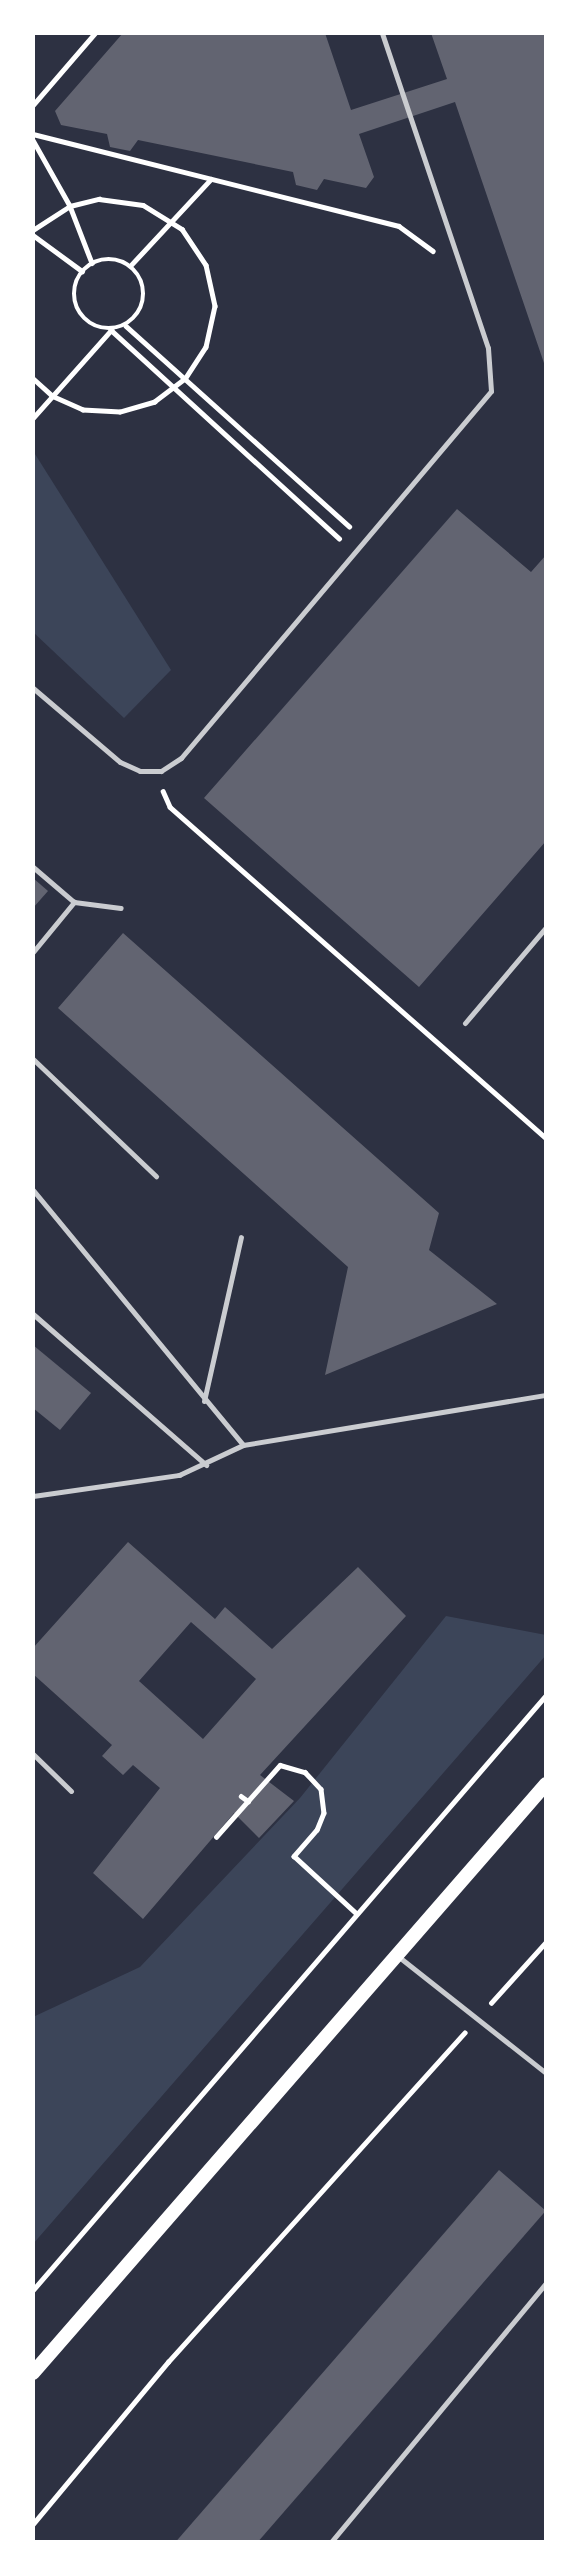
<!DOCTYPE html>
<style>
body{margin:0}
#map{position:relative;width:579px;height:2575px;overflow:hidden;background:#2d3142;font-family:"Work Sans",sans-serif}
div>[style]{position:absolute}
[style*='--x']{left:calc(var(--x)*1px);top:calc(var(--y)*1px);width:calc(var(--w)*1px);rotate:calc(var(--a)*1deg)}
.green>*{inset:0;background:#3c4559}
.building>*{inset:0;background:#626471;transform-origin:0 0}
.path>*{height:4.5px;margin:-2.25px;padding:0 2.25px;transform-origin:2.25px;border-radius:2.25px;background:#fff}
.path>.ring{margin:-2.25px;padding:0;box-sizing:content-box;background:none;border:4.5px solid #fff;border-radius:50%}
.service>*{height:5px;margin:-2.5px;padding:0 2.5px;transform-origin:2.5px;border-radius:2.5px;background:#caccd0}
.secondary>*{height:14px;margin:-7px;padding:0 7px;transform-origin:7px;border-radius:7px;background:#fff}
span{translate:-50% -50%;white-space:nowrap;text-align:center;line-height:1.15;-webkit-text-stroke:7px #fff;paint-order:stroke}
.frame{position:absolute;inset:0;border:35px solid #fff;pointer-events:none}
</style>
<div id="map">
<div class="green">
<i style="clip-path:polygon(35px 454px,171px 670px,124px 718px,33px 632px)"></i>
<i style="clip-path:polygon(446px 1616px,546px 1635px,546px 1655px,33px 2244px,33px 2017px,140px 1967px,300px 1798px)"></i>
</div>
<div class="building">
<i style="clip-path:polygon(123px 33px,325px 33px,351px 110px,447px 79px,431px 33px,546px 33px,546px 369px,455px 102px,359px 134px,374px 177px,366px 188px,324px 179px,317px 190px,296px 185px,293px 172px,138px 140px,130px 151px,110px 147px,107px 134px,61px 125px,55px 111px)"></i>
<i style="clip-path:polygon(457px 509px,531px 572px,546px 555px,546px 841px,419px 987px,204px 798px)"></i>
<i style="clip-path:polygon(33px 878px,48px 891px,33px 908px)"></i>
<i style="clip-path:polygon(123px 933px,439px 1213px,429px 1250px,497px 1304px,325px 1375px,348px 1267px,58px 1008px)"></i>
<i style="clip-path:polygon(33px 1345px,91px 1393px,60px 1430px,33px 1408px)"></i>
<i style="clip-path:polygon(evenodd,128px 1542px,215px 1619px,225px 1607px,272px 1649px,358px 1567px,406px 1616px,260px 1775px,294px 1801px,259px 1838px,234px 1813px,143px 1919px,93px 1873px,160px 1788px,133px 1765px,123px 1775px,102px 1756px,112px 1745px,33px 1674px,33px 1648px,128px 1542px,191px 1622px,256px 1679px,203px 1739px,139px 1681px,191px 1622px)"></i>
<i style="left:499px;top:2170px;width:62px;height:491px;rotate:41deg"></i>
</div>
<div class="path">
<i style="--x:33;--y:105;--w:95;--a:-49.3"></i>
<i style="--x:33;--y:134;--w:377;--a:14.1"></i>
<i style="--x:399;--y:226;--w:42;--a:36.3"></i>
<i style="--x:33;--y:140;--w:76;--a:60.7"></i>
<i style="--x:70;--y:206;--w:61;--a:68.9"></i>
<i style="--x:33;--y:230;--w:44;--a:-33"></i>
<i style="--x:70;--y:206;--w:30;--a:-14"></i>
<i style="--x:99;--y:199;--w:44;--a:7.8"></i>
<i style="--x:143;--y:205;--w:46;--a:31.6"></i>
<i style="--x:182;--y:229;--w:43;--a:56.3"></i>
<i style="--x:206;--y:265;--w:42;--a:77.6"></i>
<i style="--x:215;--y:306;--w:42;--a:102.4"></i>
<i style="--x:206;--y:347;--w:38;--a:123"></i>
<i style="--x:185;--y:379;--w:38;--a:143"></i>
<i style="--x:155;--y:402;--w:36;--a:164"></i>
<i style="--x:120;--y:412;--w:37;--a:-177"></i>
<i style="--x:83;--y:410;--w:34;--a:-156"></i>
<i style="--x:52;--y:396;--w:25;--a:-138"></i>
<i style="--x:33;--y:235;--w:61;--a:36.3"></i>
<i class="ring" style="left:74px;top:259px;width:65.5px;height:65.5px"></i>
<i style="--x:131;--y:265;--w:117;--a:-47.1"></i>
<i style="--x:126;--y:326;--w:300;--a:41.9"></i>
<i style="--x:33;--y:418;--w:118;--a:-48.4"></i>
<i style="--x:111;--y:330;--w:309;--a:42.4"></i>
<i style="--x:163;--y:791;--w:17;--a:66"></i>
<i style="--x:170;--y:807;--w:501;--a:41.36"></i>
<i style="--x:241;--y:1796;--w:9;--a:36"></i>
<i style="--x:216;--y:1837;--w:96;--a:-48.4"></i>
<i style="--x:280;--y:1765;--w:26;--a:16"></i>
<i style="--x:305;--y:1772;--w:23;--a:47"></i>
<i style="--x:321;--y:1789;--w:24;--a:83"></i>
<i style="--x:324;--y:1813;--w:18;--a:112"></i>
<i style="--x:317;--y:1830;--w:35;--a:131"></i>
<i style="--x:294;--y:1856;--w:83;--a:42.6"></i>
<i style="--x:491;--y:2003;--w:82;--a:-48"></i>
<i style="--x:33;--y:2290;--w:786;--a:-49.23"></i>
<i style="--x:33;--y:2524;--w:211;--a:-50.2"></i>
<i style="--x:168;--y:2362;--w:443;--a:-48"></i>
</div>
<div class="service">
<i style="--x:33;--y:688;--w:114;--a:40.4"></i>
<i style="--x:120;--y:762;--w:22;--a:24"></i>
<i style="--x:140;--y:771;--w:21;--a:0"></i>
<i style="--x:161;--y:771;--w:24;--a:-33"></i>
<i style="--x:181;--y:758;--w:480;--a:-49.8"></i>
<i style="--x:491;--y:391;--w:43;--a:-94"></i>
<i style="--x:488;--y:348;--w:332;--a:-108.6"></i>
<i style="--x:33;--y:867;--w:54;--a:40.5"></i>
<i style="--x:74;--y:902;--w:47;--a:7.3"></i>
<i style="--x:33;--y:952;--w:65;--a:-50.6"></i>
<i style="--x:465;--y:1023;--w:126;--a:-49.8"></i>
<i style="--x:33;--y:1059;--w:170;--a:43.6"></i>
<i style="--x:33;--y:1190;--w:330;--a:50.5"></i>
<i style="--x:33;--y:1314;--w:230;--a:41.1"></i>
<i style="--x:204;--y:1401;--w:168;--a:-77.3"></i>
<i style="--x:33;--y:1496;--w:148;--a:-8.2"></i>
<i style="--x:179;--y:1475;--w:71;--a:-25.1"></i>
<i style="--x:243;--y:1445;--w:307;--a:-9.4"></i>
<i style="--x:33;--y:1754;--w:53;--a:44.2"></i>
<i style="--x:399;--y:1957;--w:187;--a:38.3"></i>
<i style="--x:331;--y:2542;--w:337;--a:-50.3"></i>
</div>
<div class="secondary">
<i style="--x:33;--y:2373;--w:781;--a:-48.95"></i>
</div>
<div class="frame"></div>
</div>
